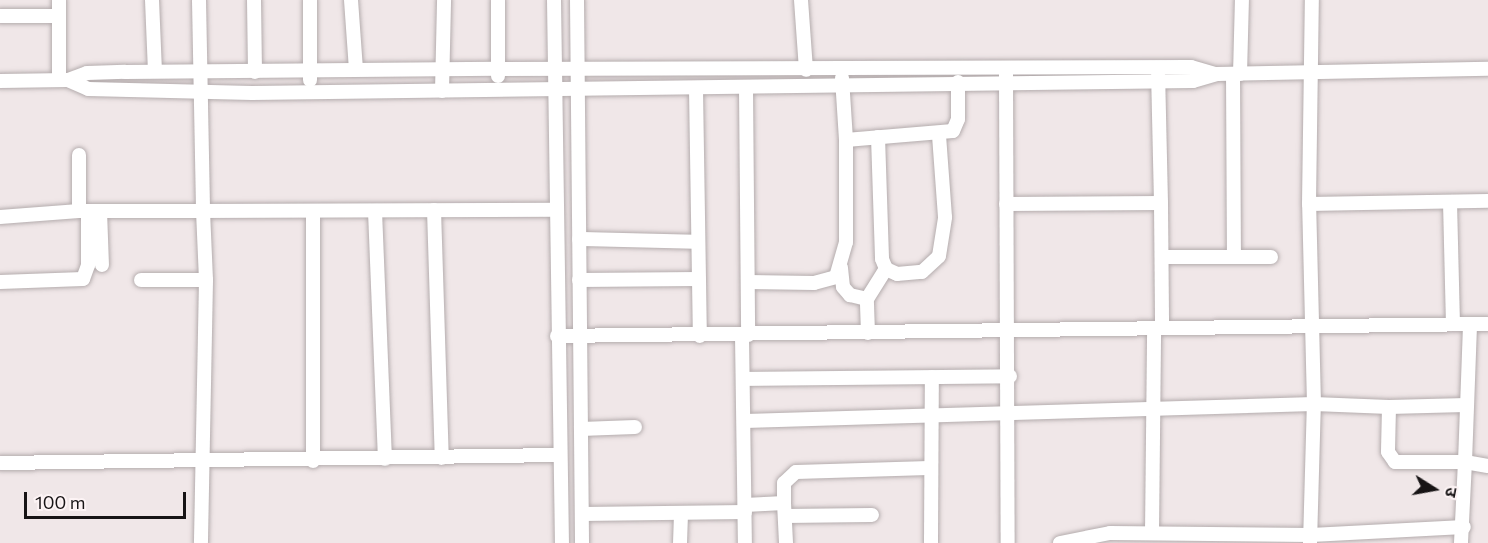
<!DOCTYPE html>
<meta charset="utf-8">
<style>
body{margin:0}
#map{position:relative;width:1488px;height:543px;overflow:hidden;background:#f0e7e8;font-family:Commissioner,"Noto Sans Devanagari",sans-serif}
div>[style]{position:absolute}
[style*='--x']{left:calc(var(--x)*1px);top:calc(var(--y)*1px);width:calc(var(--w)*1px);rotate:calc(var(--a)*1deg)}
.roads{filter:drop-shadow(0 0 2px #b4acad) drop-shadow(0 0 2px #b4acad)}
.minor>*{height:14px;margin:-7px;padding:0 7px;transform-origin:7px;border-radius:7px;background:#fff}
span{translate:-50% -50%;white-space:nowrap;text-align:center;line-height:1.15;-webkit-text-stroke:4.5px #fdf4f5;paint-order:stroke}
.north{position:absolute;left:1404px;top:459px;width:60px;height:60px;-webkit-text-stroke:4px #fdf4f5;paint-order:stroke;rotate:101deg;font-size:16px;font-weight:700;line-height:24px;text-align:center;color:#171415}
.north::after{content:'';display:block;margin:auto;width:21px;height:27px;background:#171415;clip-path:polygon(50% 0,100% 100%,50% 72%,0 100%)}
.scale{position:absolute;left:24px;top:492px;width:162px;height:27px;box-sizing:border-box;border:3px solid #171415;border-top:0;padding-left:8px;font-size:18px;line-height:21px;white-space:nowrap;color:#171415;-webkit-text-stroke:4px #fdf4f5;paint-order:stroke}
</style>
<div id="map">
<div class="roads">
<div class="minor">
<i style="--x:59;--y:0;--w:80;--a:90"></i>
<i style="--x:152;--y:0;--w:71;--a:87.6"></i>
<i style="--x:199;--y:0;--w:211;--a:88.9"></i>
<i style="--x:203;--y:211;--w:352;--a:-0.2"></i>
<i style="--x:254;--y:0;--w:72;--a:89.2"></i>
<i style="--x:310;--y:0;--w:80;--a:90"></i>
<i style="--x:351;--y:0;--w:70;--a:85.9"></i>
<i style="--x:554;--y:0;--w:543;--a:89.16"></i>
<i style="--x:577;--y:0;--w:543;--a:89.47"></i>
<i style="--x:801;--y:0;--w:70;--a:85.9"></i>
<i style="--x:0;--y:16;--w:59;--a:0"></i>
<i style="--x:1006;--y:74;--w:469;--a:89.8"></i>
<i style="--x:1233;--y:74;--w:183;--a:89.7"></i>
<i style="--x:1240;--y:74;--w:74;--a:-88.5"></i>
<i style="--x:498;--y:76;--w:76;--a:-90"></i>
<i style="--x:842;--y:78;--w:62;--a:86.3"></i>
<i style="--x:846;--y:140;--w:107;--a:-4.8"></i>
<i style="--x:953;--y:131;--w:13;--a:-67"></i>
<i style="--x:958;--y:119;--w:37;--a:-90"></i>
<i style="--x:68;--y:80;--w:22;--a:24"></i>
<i style="--x:88;--y:89;--w:164;--a:1.4"></i>
<i style="--x:252;--y:93;--w:941;--a:-0.73"></i>
<i style="--x:1193;--y:81;--w:25;--a:-16"></i>
<i style="--x:1217;--y:74;--w:271;--a:-1.1"></i>
<i style="--x:0;--y:81;--w:68;--a:-0.8"></i>
<i style="--x:68;--y:80;--w:20;--a:-20"></i>
<i style="--x:87;--y:73;--w:38;--a:-2"></i>
<i style="--x:125;--y:72;--w:373;--a:-0.5"></i>
<i style="--x:498;--y:69;--w:693;--a:-0.17"></i>
<i style="--x:1191;--y:67;--w:25;--a:16"></i>
<i style="--x:746;--y:88;--w:247;--a:89.5"></i>
<i style="--x:696;--y:89;--w:247;--a:89.1"></i>
<i style="--x:442;--y:91;--w:91;--a:-88.7"></i>
<i style="--x:878;--y:137;--w:122;--a:88.1"></i>
<i style="--x:882;--y:259;--w:11;--a:68"></i>
<i style="--x:886;--y:269;--w:12;--a:24"></i>
<i style="--x:897;--y:274;--w:25;--a:-5"></i>
<i style="--x:922;--y:272;--w:23;--a:-43"></i>
<i style="--x:939;--y:256;--w:39;--a:-81"></i>
<i style="--x:945;--y:217;--w:82;--a:-94.2"></i>
<i style="--x:1450;--y:202;--w:122;--a:88.6"></i>
<i style="--x:1161;--y:203;--w:125;--a:89.5"></i>
<i style="--x:1006;--y:204;--w:155;--a:-0.4"></i>
<i style="--x:1161;--y:203;--w:128;--a:-91.3"></i>
<i style="--x:1309;--y:204;--w:179;--a:-1"></i>
<i style="--x:434;--y:210;--w:248;--a:88.2"></i>
<i style="--x:79;--y:211;--w:56;--a:-90"></i>
<i style="--x:100;--y:211;--w:54;--a:87.9"></i>
<i style="--x:375;--y:211;--w:248;--a:87.7"></i>
<i style="--x:0;--y:217;--w:79;--a:-4.3"></i>
<i style="--x:79;--y:211;--w:124;--a:0"></i>
<i style="--x:203;--y:211;--w:69;--a:87.5"></i>
<i style="--x:206;--y:280;--w:263;--a:91.1"></i>
<i style="--x:579;--y:239;--w:119;--a:1.4"></i>
<i style="--x:1162;--y:257;--w:109;--a:0"></i>
<i style="--x:841;--y:268;--w:19;--a:84"></i>
<i style="--x:843;--y:287;--w:11;--a:49"></i>
<i style="--x:850;--y:295;--w:17;--a:13"></i>
<i style="--x:141;--y:280;--w:65;--a:0"></i>
<i style="--x:579;--y:280;--w:120;--a:-0.5"></i>
<i style="--x:0;--y:282;--w:83;--a:-2.1"></i>
<i style="--x:83;--y:279;--w:15;--a:-70"></i>
<i style="--x:88;--y:265;--w:54;--a:-90"></i>
<i style="--x:748;--y:282;--w:66;--a:0.9"></i>
<i style="--x:814;--y:283;--w:23;--a:-15"></i>
<i style="--x:836;--y:277;--w:36;--a:-74"></i>
<i style="--x:846;--y:242;--w:102;--a:-90"></i>
<i style="--x:868;--y:333;--w:34;--a:-92"></i>
<i style="--x:867;--y:299;--w:36;--a:-58"></i>
<i style="--x:557;--y:336;--w:931;--a:-0.74"></i>
<i style="--x:742;--y:336;--w:207;--a:89.2"></i>
<i style="--x:744;--y:379;--w:266;--a:-0.6"></i>
<i style="--x:1389;--y:407;--w:77;--a:-1.5"></i>
<i style="--x:745;--y:421;--w:569;--a:-1.71"></i>
<i style="--x:1314;--y:404;--w:200;--a:-91.4"></i>
<i style="--x:1309;--y:204;--w:204;--a:-89.2"></i>
<i style="--x:581;--y:429;--w:54;--a:-2.1"></i>
<i style="--x:313;--y:461;--w:250;--a:-90"></i>
<i style="--x:0;--y:463;--w:559;--a:-0.82"></i>
<i style="--x:784;--y:503;--w:20;--a:-90"></i>
<i style="--x:784;--y:483;--w:16;--a:-43"></i>
<i style="--x:796;--y:472;--w:133;--a:-1.7"></i>
<i style="--x:745;--y:505;--w:39;--a:-3"></i>
<i style="--x:784;--y:503;--w:40;--a:87.1"></i>
<i style="--x:582;--y:514;--w:163;--a:-0.7"></i>
<i style="--x:785;--y:516;--w:87;--a:-0.7"></i>
<i style="--x:1152;--y:532;--w:204;--a:-89.4"></i>
<i style="--x:680;--y:543;--w:30;--a:-88"></i>
<i style="--x:931;--y:543;--w:166;--a:-89.7"></i>
<i style="--x:1060;--y:543;--w:51;--a:-11.3"></i>
<i style="--x:1110;--y:533;--w:201;--a:0.6"></i>
<i style="--x:1311;--y:535;--w:153;--a:-3"></i>
<i style="--x:1310;--y:543;--w:139;--a:-88.4"></i>
<i style="--x:1314;--y:404;--w:75;--a:2.3"></i>
<i style="--x:1389;--y:407;--w:45;--a:91.3"></i>
<i style="--x:1388;--y:452;--w:12;--a:55"></i>
<i style="--x:1395;--y:462;--w:70;--a:0"></i>
<i style="--x:1465;--y:462;--w:138;--a:-87.9"></i>
<i style="--x:1461;--y:543;--w:81;--a:-87.2"></i>
<i style="--x:1465;--y:462;--w:23;--a:10"></i>
</div>
</div>
<div class="north">उ</div>
<div class="scale">100 m</div>
</div>
